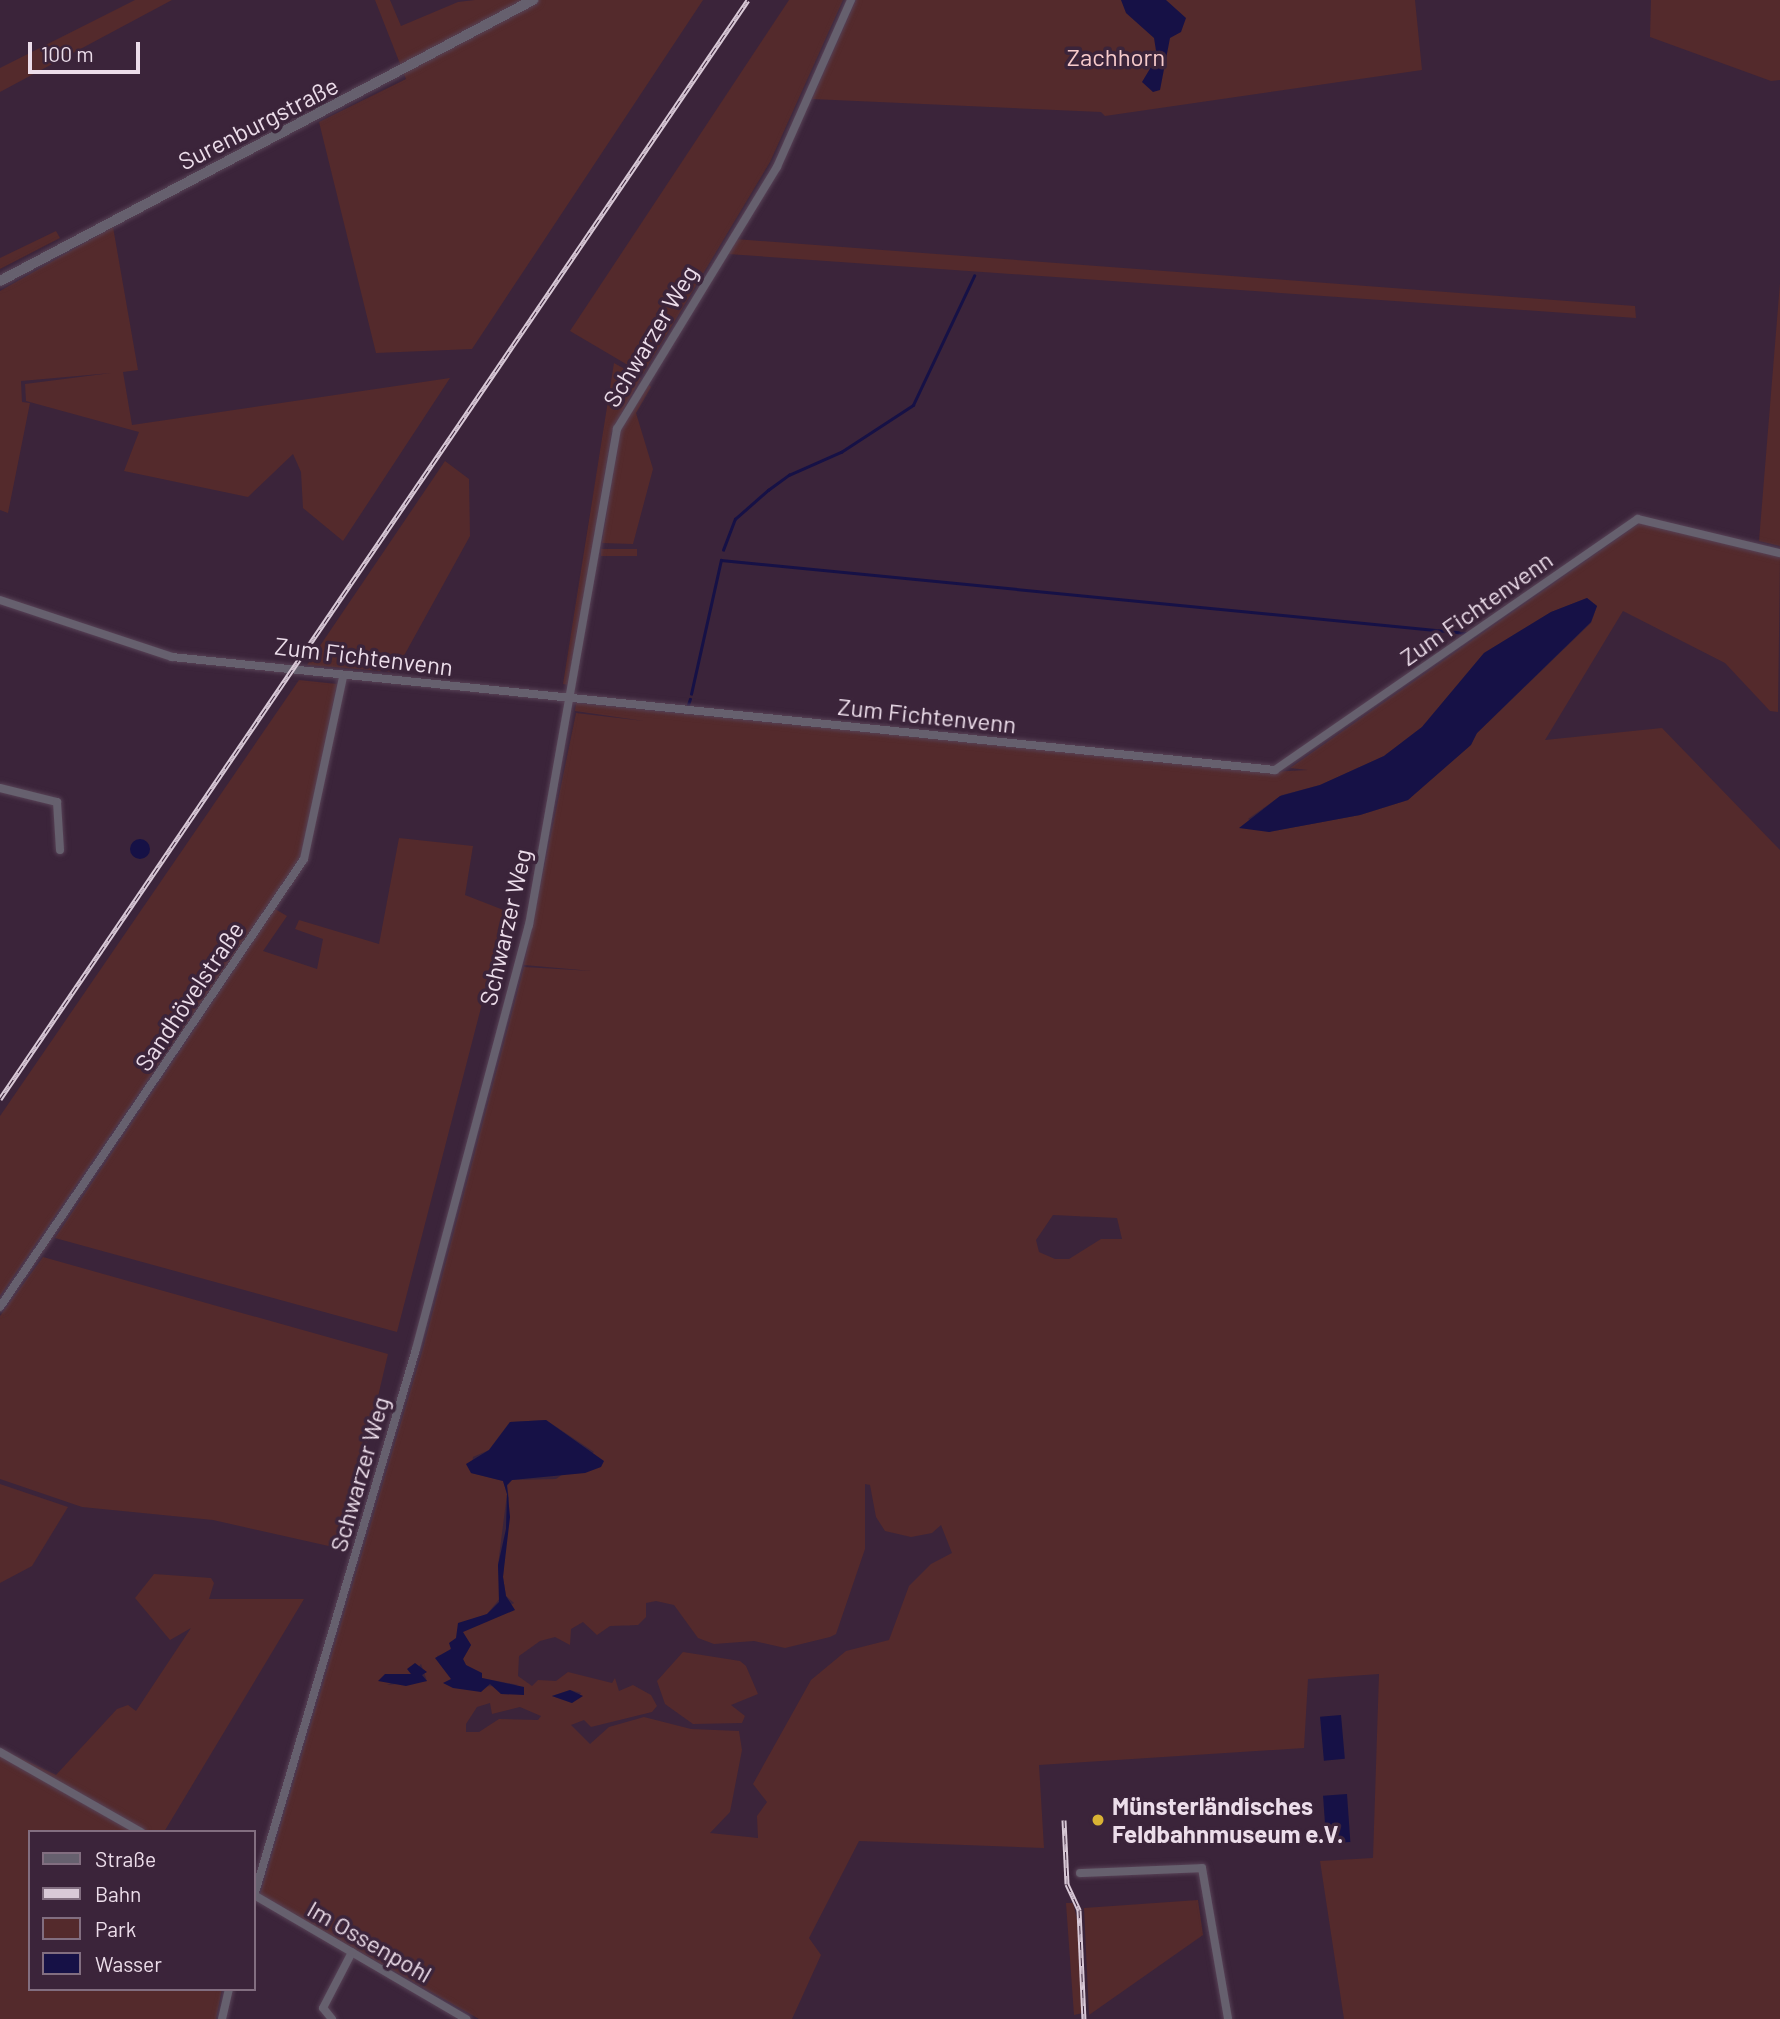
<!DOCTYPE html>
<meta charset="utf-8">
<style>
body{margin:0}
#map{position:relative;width:1780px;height:2019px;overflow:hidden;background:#3b243a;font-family:Barlow,sans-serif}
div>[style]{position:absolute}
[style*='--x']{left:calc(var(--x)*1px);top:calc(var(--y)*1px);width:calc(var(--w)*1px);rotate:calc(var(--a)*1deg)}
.green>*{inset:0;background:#542a2c;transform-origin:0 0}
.water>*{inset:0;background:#161146;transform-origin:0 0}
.round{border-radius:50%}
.stream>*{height:2.5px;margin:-1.25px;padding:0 1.25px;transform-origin:1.25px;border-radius:1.25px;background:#161146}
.roads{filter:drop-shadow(0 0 2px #574256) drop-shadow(0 0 2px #574256)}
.minor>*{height:8px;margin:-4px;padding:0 4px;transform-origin:4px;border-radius:4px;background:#66606e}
.tertiary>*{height:10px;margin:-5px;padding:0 5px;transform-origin:5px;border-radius:5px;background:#66606e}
.rail>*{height:5px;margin-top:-2.5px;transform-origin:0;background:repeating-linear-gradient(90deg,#3b243a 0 8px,#d9c9d7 0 16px);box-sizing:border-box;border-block:2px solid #d9c9d7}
.dots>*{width:19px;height:19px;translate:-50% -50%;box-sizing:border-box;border:4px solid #3b243a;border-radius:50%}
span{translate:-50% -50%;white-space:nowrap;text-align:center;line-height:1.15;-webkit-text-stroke:7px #3b243a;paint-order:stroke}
.park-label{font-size:24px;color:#f7cbcb}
.street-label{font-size:24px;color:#ecddea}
.poi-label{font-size:24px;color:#ecddea;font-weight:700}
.left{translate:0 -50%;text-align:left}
.legend{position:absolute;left:28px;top:1830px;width:228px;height:161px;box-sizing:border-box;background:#3b243a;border:2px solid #826e80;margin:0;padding:9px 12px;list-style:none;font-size:21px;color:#ecddea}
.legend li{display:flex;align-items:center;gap:14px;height:35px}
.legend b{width:35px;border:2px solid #826e80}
.scale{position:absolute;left:28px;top:42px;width:112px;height:32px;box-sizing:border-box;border:4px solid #ecddea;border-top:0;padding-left:9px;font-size:21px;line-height:24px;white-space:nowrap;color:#ecddea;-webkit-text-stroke:5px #3b243a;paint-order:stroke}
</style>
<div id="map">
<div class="green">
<i style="clip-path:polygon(135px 0,172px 0,0 92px,0 68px)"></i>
<i style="clip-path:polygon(375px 0,390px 0,401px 26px,458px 2px,475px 0,703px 0,472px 349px,376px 353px,319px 122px,406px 79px)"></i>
<i style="clip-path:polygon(789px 0,843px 0,770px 162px,643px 374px,570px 331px)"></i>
<i style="clip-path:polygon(856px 0,1415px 0,1422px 70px,1105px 116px,1101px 112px,812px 99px)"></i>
<i style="clip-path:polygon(1651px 0,1780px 0,1780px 80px,1771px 81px,1650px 37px)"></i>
<i style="clip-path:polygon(113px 227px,138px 370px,123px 372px,132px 425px,450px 378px,343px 541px,303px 508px,301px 472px,293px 454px,248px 497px,124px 471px,139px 432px,26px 401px,25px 384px,111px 373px,21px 381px,22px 402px,30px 403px,8px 513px,0 510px,0 291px)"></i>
<i style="clip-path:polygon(56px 231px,60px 238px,0 269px,0 258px)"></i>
<i style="clip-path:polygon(735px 239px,1635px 306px,1636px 318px,728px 254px)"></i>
<i style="clip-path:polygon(1780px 283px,1780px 546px,1759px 541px)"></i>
<i style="clip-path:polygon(614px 363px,641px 378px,612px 430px,569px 685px,563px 684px)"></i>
<i style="clip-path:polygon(647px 383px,651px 387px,636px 413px,653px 469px,633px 544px,602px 543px,620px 432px)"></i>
<i style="clip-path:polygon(445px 461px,469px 479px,470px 536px,395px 672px,307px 665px)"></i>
<i style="clip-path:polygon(evenodd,1640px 523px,1780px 557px,1778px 712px,1770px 711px,1725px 663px,1623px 611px,1545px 740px,1662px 728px,1780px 850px,1780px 2019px,1344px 2019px,1320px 1861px,1373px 1858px,1379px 1674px,1308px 1679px,1304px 1748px,1039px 1765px,1044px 1848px,859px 1841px,809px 1938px,821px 1955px,792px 2019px,479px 2019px,260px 1895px,422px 1352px,524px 967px,592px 971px,524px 965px,576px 713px,644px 721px,575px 711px,576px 703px,1268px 772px,1308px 770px,1290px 768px,1640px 523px,1587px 598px,1597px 606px,1591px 623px,1408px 800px,1360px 815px,1269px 832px,1248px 819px,1282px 795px,1320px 785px,1384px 756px,1422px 727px,1484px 653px,1551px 612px,1587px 598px,1640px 523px,1053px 1215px,1117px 1218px,1122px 1239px,1101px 1239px,1069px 1259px,1055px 1259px,1039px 1252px,1036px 1240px,1053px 1215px,1640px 523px,546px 1420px,594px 1452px,556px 1479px,512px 1480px,507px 1486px,509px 1498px,503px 1577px,506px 1596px,514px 1603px,462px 1632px,471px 1645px,463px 1659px,466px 1665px,482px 1678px,518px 1685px,453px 1688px,450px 1674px,437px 1656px,447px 1654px,469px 1622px,487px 1614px,501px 1597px,498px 1565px,507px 1494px,503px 1481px,471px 1473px,473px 1457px,489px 1450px,510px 1422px,546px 1420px,1640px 523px,865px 1484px,870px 1485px,876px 1517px,885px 1531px,911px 1537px,932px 1533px,941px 1525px,952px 1553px,931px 1564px,909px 1586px,889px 1640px,846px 1651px,811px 1680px,753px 1784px,767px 1802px,757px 1816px,758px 1838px,710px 1833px,730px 1812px,742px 1750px,739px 1731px,691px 1729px,644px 1717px,609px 1727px,590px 1744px,571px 1725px,584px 1720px,591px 1727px,652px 1712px,657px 1706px,651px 1695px,633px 1685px,619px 1691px,615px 1678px,612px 1683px,568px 1672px,556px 1681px,538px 1680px,532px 1686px,518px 1676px,519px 1656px,540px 1641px,555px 1637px,570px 1645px,571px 1629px,583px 1622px,597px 1635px,610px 1626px,638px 1625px,646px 1617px,646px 1603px,656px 1601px,674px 1605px,698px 1638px,714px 1644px,754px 1641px,785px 1648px,830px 1637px,836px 1634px,865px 1549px,865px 1484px,1640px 523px,421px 1664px,427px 1681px,387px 1685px,412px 1674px,421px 1664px,1640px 523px,570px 1690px,581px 1693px,572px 1703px,552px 1696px,570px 1690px,1640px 523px,490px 1703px,492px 1714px,520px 1707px,541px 1716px,538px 1720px,499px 1719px,479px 1732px,466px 1732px,466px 1724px,477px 1707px,490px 1703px)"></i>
<i style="left:601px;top:549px;width:36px;height:7px"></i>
<i style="clip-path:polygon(299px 680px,337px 684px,303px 853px,0 1296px,0 1116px)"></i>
<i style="clip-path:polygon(399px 838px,473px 846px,465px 895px,506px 911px,397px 1332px,55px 1238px,275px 909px,287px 916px,263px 951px,317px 969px,323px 939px,295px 929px,299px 920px,379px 944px)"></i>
<i style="clip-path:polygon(43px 1257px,388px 1354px,342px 1549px,213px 1520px,82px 1507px,0 1479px,0 1316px)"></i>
<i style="clip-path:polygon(0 1484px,68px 1507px,32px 1566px,0 1583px)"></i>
<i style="clip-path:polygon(154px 1574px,211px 1578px,214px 1583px,209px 1599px,304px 1599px,164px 1832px,30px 1832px,30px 1989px,222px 1989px,216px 2019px,0 2019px,0 1748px,56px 1775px,117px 1709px,128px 1705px,136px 1711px,191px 1628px,170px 1640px,135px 1598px)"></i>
<i style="clip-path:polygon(683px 1652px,740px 1661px,746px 1666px,758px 1694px,731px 1705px,745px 1716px,742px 1723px,693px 1724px,665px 1704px,657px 1681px)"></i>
<i style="clip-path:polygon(1198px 1900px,1203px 1935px,1089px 2015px,1084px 1908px)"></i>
<i style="clip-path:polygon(1066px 1903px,1073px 1903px,1078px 1923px,1083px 2013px,1074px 2015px)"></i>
</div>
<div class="water">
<i style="clip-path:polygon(1121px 0,1166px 0,1186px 18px,1181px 32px,1170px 38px,1160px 90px,1153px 92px,1142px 82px,1157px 57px,1154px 38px,1126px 13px)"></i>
<i style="clip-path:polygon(1587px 598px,1597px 606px,1591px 622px,1477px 733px,1471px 745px,1408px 800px,1360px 815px,1269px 832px,1239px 828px,1280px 796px,1320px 785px,1384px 756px,1422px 727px,1484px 653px,1551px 612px)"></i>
<i class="round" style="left:130px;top:839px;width:20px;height:20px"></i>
<i style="clip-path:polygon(546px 1420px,604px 1461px,601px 1467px,585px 1473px,512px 1480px,507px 1485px,510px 1517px,503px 1577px,506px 1596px,515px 1610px,463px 1632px,471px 1645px,463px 1659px,466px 1665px,482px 1673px,482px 1678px,524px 1687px,524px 1695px,501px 1694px,490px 1684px,481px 1692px,453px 1688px,443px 1683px,451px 1679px,435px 1658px,451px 1649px,449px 1643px,456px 1638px,458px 1623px,487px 1614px,499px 1602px,498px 1565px,506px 1529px,507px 1494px,503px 1481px,471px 1473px,466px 1464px,489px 1450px,510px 1422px)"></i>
<i style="clip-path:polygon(415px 1663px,427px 1672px,422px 1675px,427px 1681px,406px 1686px,378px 1681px,385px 1674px,411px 1674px,407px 1669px)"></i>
<i style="clip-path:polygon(570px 1690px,583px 1696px,572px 1703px,552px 1696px)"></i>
<i style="left:1341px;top:1715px;width:44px;height:21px;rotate:85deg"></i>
<i style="left:1347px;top:1794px;width:48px;height:24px;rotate:86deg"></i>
</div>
<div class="stream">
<i style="--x:723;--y:550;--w:33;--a:-69"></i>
<i style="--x:735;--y:519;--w:44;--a:-41.3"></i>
<i style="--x:768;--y:490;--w:26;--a:-36"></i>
<i style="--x:789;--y:475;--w:57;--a:-23.9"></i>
<i style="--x:841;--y:452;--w:86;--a:-33.1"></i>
<i style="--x:913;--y:405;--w:143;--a:-64.7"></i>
<i style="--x:721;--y:560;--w:748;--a:5.6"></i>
<i style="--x:691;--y:694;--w:137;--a:-77.4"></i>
<i style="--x:688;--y:705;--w:6;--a:-72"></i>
</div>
<div class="roads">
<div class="minor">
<i style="--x:0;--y:600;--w:181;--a:18.3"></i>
<i style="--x:172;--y:657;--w:1109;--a:5.85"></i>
<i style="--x:1275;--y:770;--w:441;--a:-34.7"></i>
<i style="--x:1638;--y:519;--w:146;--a:13.5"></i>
<i style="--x:0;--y:788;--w:59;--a:13.8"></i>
<i style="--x:57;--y:802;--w:48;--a:86.4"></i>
<i style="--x:0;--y:1307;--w:541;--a:-55.84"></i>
<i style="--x:304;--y:859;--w:186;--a:-77.9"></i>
<i style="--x:0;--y:1752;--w:162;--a:29.6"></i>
<i style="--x:1080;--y:1873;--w:122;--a:-2.3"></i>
<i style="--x:1202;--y:1868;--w:153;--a:80.2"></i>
<i style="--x:254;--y:1895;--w:246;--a:30.3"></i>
<i style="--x:254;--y:1896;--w:570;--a:-73.5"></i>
<i style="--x:416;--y:1349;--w:439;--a:-75.1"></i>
<i style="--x:529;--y:925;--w:504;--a:-79.94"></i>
<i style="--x:617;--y:429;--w:307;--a:-58.6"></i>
<i style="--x:777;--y:167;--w:183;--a:-66.1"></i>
<i style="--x:222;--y:2019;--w:31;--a:-77"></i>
<i style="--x:332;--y:2019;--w:14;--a:-129"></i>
<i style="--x:323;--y:2008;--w:63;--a:-62.6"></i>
</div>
<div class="tertiary">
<i style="--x:0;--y:281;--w:603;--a:-27.8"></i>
</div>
</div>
<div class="rail">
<i style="--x:0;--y:1099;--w:1329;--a:-55.76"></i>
<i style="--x:1064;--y:1820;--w:64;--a:87.3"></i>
<i style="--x:1067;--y:1884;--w:29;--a:65"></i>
<i style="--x:1079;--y:1910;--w:109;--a:87.4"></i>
</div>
<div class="dots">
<i style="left:1098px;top:1820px;background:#d9b334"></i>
</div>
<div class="park-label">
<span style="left:1116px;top:57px">Zachhorn</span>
</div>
<div class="street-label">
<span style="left:258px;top:123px;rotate:-27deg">Surenburgstraße</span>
<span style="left:650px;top:336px;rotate:-59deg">Schwarzer Weg</span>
<span style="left:1476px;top:608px;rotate:-35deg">Zum Fichtenvenn</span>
<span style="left:364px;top:656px;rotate:7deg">Zum Fichtenvenn</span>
<span style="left:927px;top:715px;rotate:6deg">Zum Fichtenvenn</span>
<span style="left:505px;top:927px;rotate:-77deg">Schwarzer Weg</span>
<span style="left:189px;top:996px;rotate:-56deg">Sandhövelstraße</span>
<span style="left:359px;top:1474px;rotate:-74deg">Schwarzer Weg</span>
<span style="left:370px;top:1941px;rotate:30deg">Im Ossenpohl</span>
</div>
<div class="poi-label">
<span class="left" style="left:1112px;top:1820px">Münsterländisches<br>Feldbahnmuseum e.V.</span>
</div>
<ul class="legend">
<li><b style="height:9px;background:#66606e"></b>Straße</li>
<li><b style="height:9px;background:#d9c9d7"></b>Bahn</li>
<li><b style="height:19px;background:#542a2c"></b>Park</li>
<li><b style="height:19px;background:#161146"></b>Wasser</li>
</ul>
<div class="scale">100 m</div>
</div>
